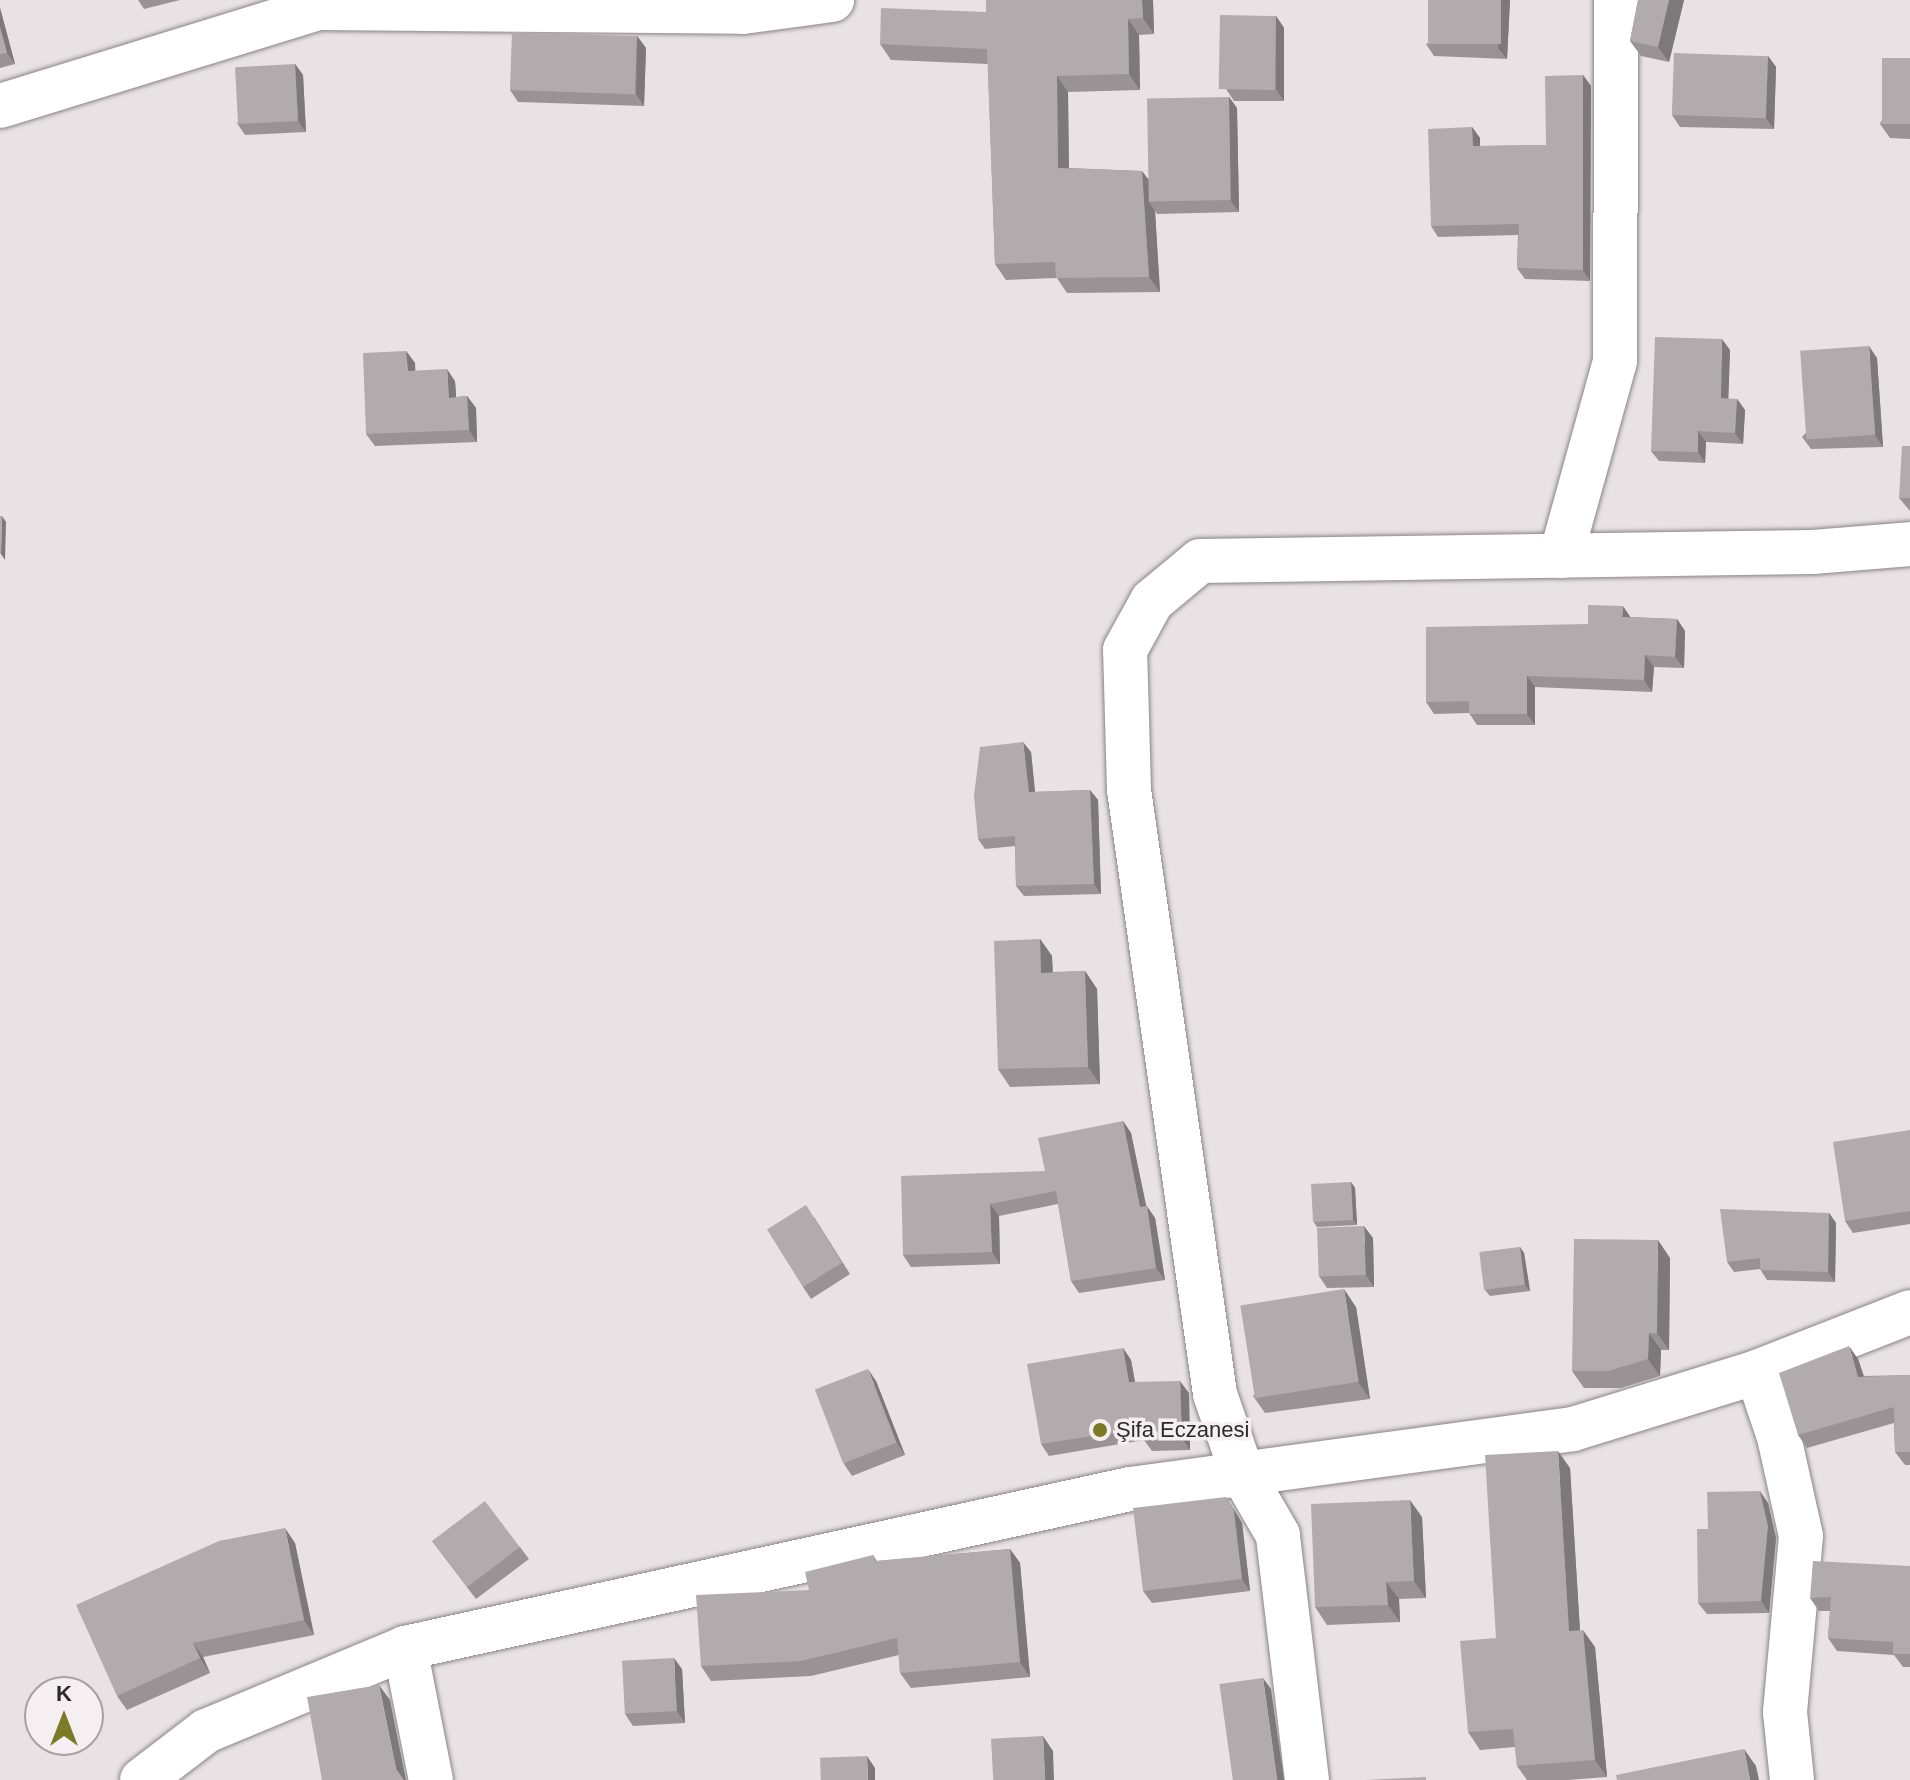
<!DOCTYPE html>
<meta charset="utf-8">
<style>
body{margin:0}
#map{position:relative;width:1910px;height:1780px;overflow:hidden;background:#e8e2e5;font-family:Helvetica,sans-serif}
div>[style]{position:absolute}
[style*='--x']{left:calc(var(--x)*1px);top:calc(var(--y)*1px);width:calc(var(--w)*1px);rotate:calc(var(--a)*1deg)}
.roads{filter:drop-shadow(0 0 2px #8a8487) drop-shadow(0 0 2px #8a8487)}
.street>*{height:44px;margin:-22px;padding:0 22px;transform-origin:22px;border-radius:22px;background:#fff}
.wall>*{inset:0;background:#999396}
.shaded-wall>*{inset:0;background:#7d787a}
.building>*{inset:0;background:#b2abae;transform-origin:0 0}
.dots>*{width:22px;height:22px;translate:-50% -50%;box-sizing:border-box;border:4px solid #f6eff2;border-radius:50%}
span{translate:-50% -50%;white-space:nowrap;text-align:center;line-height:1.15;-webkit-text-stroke:7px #f6eff2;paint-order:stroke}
.poi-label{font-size:22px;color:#2c2a2b}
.left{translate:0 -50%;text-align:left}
.north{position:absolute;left:24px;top:1676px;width:80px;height:80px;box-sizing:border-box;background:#f6eff2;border:2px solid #a5a0a2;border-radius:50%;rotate:0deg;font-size:22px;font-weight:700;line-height:32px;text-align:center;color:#2c2a2b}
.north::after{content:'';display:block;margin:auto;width:28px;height:36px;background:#7a7b24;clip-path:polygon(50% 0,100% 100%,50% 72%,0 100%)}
</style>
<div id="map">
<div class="roads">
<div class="street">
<i style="--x:0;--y:106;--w:334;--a:-17.1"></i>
<i style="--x:319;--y:8;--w:424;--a:0.5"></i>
<i style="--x:743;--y:12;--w:90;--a:-7.7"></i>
<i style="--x:1561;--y:556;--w:202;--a:-74.5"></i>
<i style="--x:1615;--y:361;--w:361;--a:-89.8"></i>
<i style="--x:1757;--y:1372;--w:69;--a:71.3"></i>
<i style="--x:1779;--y:1437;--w:101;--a:77.5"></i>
<i style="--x:1801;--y:1536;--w:177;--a:95.2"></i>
<i style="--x:1785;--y:1712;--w:68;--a:84.1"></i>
<i style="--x:405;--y:1648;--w:135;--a:78.9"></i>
<i style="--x:142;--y:1780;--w:81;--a:-37.4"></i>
<i style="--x:206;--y:1731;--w:216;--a:-22.6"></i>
<i style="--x:405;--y:1648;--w:742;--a:-12.37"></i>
<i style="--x:1130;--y:1489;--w:447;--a:-7.7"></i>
<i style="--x:1573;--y:1429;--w:193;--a:-17.2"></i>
<i style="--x:1757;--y:1372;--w:164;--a:-21.4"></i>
<i style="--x:1307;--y:1780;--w:247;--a:-96.8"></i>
<i style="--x:1278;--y:1535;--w:72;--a:-120.1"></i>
<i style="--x:1242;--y:1473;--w:83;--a:-108.9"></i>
<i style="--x:1215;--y:1394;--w:610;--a:-98.1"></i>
<i style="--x:1129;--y:790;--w:140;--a:-91.6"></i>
<i style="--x:1125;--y:650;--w:56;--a:-61.1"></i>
<i style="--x:1152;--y:601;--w:62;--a:-39.8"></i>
<i style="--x:1200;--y:561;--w:613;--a:-0.84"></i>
<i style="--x:1813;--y:552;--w:97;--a:-4.7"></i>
</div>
</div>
<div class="wall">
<i style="clip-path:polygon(138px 0,180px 0,144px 9px)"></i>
<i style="clip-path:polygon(986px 0,1153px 0,1154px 34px,1139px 35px,1140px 90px,1068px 92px,1069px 168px,1142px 171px,1148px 179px,1229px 97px,1237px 108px,1239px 212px,1157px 214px,1155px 211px,1160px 292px,1067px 293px,1057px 278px,1006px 280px,995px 264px,988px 64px,891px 60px,880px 44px,986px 12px)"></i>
<i style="clip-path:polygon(1510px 0,1507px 59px,1434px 56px,1426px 44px)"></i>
<i style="clip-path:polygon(1638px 0,1684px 0,1669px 62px,1641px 56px,1630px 41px)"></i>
<i style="clip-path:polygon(0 8px,15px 64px,0 68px)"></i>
<i style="clip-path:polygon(1276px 16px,1284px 28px,1284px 101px,1234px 101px,1226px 89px)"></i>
<i style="clip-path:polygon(637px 36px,646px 48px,644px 106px,518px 102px,510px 90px)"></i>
<i style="clip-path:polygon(1768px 56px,1776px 67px,1774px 129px,1680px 127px,1672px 115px)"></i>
<i style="clip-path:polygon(1910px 58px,1910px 139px,1890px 138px,1880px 124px)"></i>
<i style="clip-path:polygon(295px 64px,303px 75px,306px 132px,245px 135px,237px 123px)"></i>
<i style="clip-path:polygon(1583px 75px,1591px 86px,1590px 281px,1525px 279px,1517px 268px,1518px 235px,1438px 237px,1431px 226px,1472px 127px,1480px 138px,1480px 146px,1546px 145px)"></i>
<i style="clip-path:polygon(1730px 350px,1728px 399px,1737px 399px,1745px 410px,1743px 444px,1706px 442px,1705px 463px,1659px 461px,1651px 451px)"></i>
<i style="clip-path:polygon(406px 351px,415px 363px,415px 371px,455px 381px,456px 397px,467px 396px,476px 408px,477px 442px,375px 446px,366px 434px)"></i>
<i style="clip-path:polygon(1877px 358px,1883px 447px,1811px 449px,1802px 437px)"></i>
<i style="clip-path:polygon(1910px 446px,1910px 511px,1899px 498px)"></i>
<i style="clip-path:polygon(1631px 617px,1677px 619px,1685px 631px,1684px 668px,1654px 667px,1652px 692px,1535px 687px,1535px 725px,1477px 725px,1469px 713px,1434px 714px,1426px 702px,1588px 624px)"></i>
<i style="clip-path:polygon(1031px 752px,1035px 792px,1090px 790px,1098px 800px,1101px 894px,1024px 896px,1016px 886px,1015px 846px,985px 849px,978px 839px)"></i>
<i style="clip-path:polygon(1040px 939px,1052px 956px,1053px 972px,1085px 971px,1097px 989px,1100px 1084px,1010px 1087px,998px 1069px)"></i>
<i style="clip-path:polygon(1123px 1121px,1131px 1133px,1146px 1207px,1155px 1218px,1165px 1280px,1079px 1293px,1071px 1281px,1058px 1204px,999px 1216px,1000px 1264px,911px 1267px,903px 1255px,1045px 1171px)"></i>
<i style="clip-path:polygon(1910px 1130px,1910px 1224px,1853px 1233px,1845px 1221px)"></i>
<i style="clip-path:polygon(1351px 1182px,1355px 1188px,1357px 1225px,1317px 1227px,1313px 1221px)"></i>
<i style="clip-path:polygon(1829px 1213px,1836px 1223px,1835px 1282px,1767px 1280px,1760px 1269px,1734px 1272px,1727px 1262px)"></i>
<i style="clip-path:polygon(814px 1217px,850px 1274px,811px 1299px,803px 1287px)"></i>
<i style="clip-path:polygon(1373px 1238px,1374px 1287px,1327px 1288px,1319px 1276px)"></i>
<i style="clip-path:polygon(1520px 1247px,1524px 1253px,1530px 1291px,1490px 1296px,1485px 1290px)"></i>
<i style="clip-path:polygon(1670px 1258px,1669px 1350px,1661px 1350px,1660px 1376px,1621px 1388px,1584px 1388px,1572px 1371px)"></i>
<i style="clip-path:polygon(1356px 1307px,1370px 1399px,1265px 1413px,1253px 1396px)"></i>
<i style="clip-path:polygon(1123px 1348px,1131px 1360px,1135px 1382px,1189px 1393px,1190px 1450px,1152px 1451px,1144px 1440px,1049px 1456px,1041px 1444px)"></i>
<i style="clip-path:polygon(1858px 1359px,1864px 1376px,1910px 1375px,1910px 1465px,1905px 1465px,1895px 1452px,1894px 1423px,1807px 1448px,1798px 1435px)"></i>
<i style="clip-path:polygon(876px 1381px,905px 1455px,852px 1476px,844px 1464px)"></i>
<i style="clip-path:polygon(1570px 1468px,1580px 1630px,1595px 1647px,1607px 1777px,1568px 1780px,1527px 1780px,1517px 1766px,1515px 1747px,1480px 1750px,1468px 1732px,1496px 1638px)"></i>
<i style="clip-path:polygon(1768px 1503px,1776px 1538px,1769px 1613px,1707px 1614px,1698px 1603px,1708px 1529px)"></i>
<i style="clip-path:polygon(1234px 1509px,1242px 1523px,1250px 1591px,1152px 1603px,1143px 1591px)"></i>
<i style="clip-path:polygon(1422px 1517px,1426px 1598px,1399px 1599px,1400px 1622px,1327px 1625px,1315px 1607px)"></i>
<i style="clip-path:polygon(432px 1541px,520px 1547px,529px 1559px,476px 1599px)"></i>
<i style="clip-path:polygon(295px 1543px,314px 1635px,203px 1657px,210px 1673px,127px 1710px,117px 1696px)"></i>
<i style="clip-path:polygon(1010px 1549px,1020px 1563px,1030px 1677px,911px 1688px,900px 1673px,899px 1655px,811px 1676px,711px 1681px,701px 1666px,809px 1590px,873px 1555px,877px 1561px)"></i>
<i style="clip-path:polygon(1910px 1566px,1910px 1667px,1903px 1667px,1894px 1655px,1837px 1651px,1828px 1638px,1830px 1611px,1819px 1611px,1810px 1598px)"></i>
<i style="clip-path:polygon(682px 1669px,685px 1723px,633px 1726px,625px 1714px)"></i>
</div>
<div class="shaded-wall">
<i style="clip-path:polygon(1142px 0,1153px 0,1154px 34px,1143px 18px)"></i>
<i style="clip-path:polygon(1501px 0,1510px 0,1507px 59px,1498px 48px)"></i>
<i style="clip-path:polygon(1669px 0,1684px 0,1669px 62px,1658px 47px)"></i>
<i style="clip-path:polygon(0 8px,15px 64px,7px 53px,0 27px)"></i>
<i style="clip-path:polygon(1276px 16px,1284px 28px,1284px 101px,1276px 89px)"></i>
<i style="clip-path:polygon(1128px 19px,1139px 35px,1140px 90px,1129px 74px)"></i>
<i style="clip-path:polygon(637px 36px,646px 48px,644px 106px,636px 94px)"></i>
<i style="clip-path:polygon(1768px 56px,1776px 67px,1774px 129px,1766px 118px)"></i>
<i style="clip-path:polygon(295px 64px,303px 75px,306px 132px,298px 121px)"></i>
<i style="clip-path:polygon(1583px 75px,1591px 86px,1590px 281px,1583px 270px)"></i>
<i style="clip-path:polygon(1057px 76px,1068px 92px,1069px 184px,1058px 168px)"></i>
<i style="clip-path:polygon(1229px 97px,1237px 108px,1239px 212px,1230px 200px)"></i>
<i style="clip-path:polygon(1472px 127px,1480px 138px,1480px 157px,1473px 146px)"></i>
<i style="clip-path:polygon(1142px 171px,1153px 186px,1149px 202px,1155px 211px,1160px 292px,1149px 277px)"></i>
<i style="clip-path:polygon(1722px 339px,1730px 350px,1728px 409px,1721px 398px)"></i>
<i style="clip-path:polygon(1869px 346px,1877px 358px,1883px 447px,1875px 435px)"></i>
<i style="clip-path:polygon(406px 351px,415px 363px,416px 383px,408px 371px)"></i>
<i style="clip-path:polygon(447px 369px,455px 381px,457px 409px,449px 398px)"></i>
<i style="clip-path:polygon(467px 396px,476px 408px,477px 442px,469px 430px)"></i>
<i style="clip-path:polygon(1737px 399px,1745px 410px,1743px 444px,1735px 433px)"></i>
<i style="clip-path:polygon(1698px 431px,1706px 442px,1705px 463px,1698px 452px)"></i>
<i style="clip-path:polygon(2px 516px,6px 522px,5px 560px,1px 554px)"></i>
<i style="clip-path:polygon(1623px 606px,1631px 618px,1622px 617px)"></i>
<i style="clip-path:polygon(1677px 619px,1685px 631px,1684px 668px,1675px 657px)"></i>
<i style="clip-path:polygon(1645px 655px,1654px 667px,1652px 692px,1644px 680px)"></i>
<i style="clip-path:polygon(1527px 676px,1535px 687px,1535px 725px,1527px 714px)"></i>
<i style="clip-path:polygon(1023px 742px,1031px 752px,1036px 802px,1029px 792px)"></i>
<i style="clip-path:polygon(1090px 790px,1098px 800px,1101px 894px,1094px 884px)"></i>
<i style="clip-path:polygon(1040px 939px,1052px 956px,1053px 990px,1041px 973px)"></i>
<i style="clip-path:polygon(1085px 971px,1097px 989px,1100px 1084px,1088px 1067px)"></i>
<i style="clip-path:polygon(1123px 1121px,1131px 1133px,1149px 1219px,1140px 1207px)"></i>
<i style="clip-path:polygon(1351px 1182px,1355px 1188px,1357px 1225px,1353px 1220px)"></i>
<i style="clip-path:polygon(990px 1204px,999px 1216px,1000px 1264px,992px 1252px)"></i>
<i style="clip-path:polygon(1147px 1206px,1155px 1218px,1165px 1280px,1156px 1268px)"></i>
<i style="clip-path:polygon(1829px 1213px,1836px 1223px,1835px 1282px,1828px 1272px)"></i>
<i style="clip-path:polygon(1364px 1226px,1373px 1238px,1374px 1287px,1366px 1275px)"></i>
<i style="clip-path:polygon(1658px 1240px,1670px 1258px,1669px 1350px,1657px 1333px)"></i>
<i style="clip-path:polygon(1520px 1247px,1524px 1253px,1530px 1291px,1525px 1285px)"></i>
<i style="clip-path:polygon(1344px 1289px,1356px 1307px,1370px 1399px,1358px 1382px)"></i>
<i style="clip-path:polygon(1649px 1333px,1661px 1350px,1660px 1376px,1648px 1359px)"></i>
<i style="clip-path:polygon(1849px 1346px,1858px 1359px,1868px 1390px,1858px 1377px)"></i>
<i style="clip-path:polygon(1123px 1348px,1131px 1360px,1137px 1394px,1129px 1382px)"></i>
<i style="clip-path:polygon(868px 1369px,876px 1381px,905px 1455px,897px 1443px)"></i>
<i style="clip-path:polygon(1180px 1381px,1189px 1393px,1190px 1450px,1182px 1438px)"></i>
<i style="clip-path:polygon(1558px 1451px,1570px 1468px,1581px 1649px,1569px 1631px)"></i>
<i style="clip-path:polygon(1760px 1491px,1768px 1503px,1776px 1538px,1769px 1613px,1761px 1601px)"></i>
<i style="clip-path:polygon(1226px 1497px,1242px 1523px,1250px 1591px,1242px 1579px)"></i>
<i style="clip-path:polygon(1410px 1500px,1422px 1517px,1426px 1598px,1414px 1581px)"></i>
<i style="clip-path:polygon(285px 1528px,295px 1543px,314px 1635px,304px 1620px)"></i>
<i style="clip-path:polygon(1010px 1549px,1020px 1563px,1030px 1677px,1020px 1662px)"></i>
<i style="clip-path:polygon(1386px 1582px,1399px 1599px,1400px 1622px,1388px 1605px)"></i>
<i style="clip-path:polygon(1583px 1630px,1595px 1647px,1607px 1777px,1595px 1760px)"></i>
<i style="clip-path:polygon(193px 1643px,203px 1657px,210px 1673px,200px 1658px)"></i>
<i style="clip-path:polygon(674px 1658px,682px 1669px,685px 1723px,677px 1711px)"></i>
<i style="clip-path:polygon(1263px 1678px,1271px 1689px,1284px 1780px,1277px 1780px)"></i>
<i style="clip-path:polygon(379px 1685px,390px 1700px,406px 1780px,403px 1780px,396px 1769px)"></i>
<i style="clip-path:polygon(1043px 1736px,1053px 1751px,1054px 1780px,1045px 1780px)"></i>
<i style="clip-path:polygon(1744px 1749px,1756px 1766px,1759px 1780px,1750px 1780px)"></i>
<i style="clip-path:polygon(867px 1756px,875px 1768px,875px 1780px,868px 1780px)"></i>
</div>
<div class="building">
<i style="clip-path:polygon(986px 0,1142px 0,1143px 18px,1128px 19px,1129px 74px,1057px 76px,1058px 168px,1142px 171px,1149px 277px,1056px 278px,1055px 262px,995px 264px,987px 49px,880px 44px,881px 8px,986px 12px)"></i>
<i style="left:1428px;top:0;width:73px;height:44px"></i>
<i style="clip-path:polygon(1638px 0,1669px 0,1658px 47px,1630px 41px)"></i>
<i style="left:1220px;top:15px;width:56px;height:74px;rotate:1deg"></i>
<i style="clip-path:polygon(0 27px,7px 53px,0 54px)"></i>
<i style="left:512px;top:32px;width:125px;height:58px;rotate:2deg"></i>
<i style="left:1674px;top:53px;width:94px;height:62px;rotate:2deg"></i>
<i style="left:1882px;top:58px;width:28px;height:66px"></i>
<i style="left:295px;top:64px;width:57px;height:60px;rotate:87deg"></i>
<i style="clip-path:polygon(1583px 75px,1583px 270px,1517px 268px,1519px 224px,1431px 226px,1428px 129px,1472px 127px,1473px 146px,1546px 145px,1545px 76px)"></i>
<i style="left:1229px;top:97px;width:103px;height:82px;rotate:89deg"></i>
<i style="clip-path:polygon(1655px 337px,1722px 339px,1721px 398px,1737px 399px,1735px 433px,1698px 431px,1698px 452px,1651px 451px)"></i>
<i style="left:1869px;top:346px;width:89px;height:69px;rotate:86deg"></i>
<i style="clip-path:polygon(406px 351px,408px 371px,447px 369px,449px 398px,467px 396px,469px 430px,366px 434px,363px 353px)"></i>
<i style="clip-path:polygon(1902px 446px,1910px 446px,1910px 498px,1899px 498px)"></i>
<i style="clip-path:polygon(0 516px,2px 516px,1px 554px,0 554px)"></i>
<i style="clip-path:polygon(1588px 605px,1623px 606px,1622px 617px,1677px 619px,1675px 657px,1645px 655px,1644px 680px,1527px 676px,1527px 714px,1469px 714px,1469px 701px,1426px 702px,1426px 627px,1588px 624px)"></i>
<i style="clip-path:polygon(1023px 742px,1029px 792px,1090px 790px,1094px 884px,1016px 886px,1015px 836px,978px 839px,974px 796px,980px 747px)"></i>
<i style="clip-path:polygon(1040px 939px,1041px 973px,1085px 971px,1088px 1067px,998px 1069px,994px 941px)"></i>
<i style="clip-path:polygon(1123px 1121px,1140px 1207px,1147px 1206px,1156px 1268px,1071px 1281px,1056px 1191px,990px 1204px,992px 1252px,903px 1255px,901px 1176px,1045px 1171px,1038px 1138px)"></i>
<i style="clip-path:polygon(1910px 1130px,1910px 1211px,1845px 1221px,1833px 1142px)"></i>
<i style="left:1351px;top:1182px;width:38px;height:40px;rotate:87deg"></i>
<i style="left:806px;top:1205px;width:68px;height:46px;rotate:58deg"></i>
<i style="clip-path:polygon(1720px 1209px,1829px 1213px,1828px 1272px,1760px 1270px,1760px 1258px,1727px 1262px)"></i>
<i style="left:1364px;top:1226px;width:49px;height:47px;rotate:88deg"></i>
<i style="clip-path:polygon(1574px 1239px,1658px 1240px,1657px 1333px,1649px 1333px,1648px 1359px,1608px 1371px,1572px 1371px)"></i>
<i style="left:1520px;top:1247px;width:38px;height:41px;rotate:83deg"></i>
<i style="left:1344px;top:1289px;width:94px;height:105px;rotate:81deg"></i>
<i style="clip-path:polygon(1849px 1346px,1858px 1377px,1910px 1375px,1910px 1452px,1895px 1452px,1894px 1407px,1798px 1435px,1779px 1373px)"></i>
<i style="clip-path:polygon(1123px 1348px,1129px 1382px,1180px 1381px,1182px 1438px,1143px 1440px,1143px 1428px,1041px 1444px,1027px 1364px)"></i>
<i style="left:868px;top:1369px;width:79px;height:57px;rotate:69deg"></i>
<i style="clip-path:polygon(1558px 1451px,1569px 1631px,1583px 1630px,1595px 1760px,1517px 1766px,1513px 1729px,1468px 1732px,1460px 1641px,1496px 1638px,1485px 1455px)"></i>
<i style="clip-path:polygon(1760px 1491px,1768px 1526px,1761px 1601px,1698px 1603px,1697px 1529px,1708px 1529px,1707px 1492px)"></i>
<i style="clip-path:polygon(1226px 1497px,1234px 1511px,1242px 1579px,1143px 1591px,1133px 1508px)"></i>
<i style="clip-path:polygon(1410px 1500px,1414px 1581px,1386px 1582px,1388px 1605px,1315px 1607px,1311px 1504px)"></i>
<i style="left:485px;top:1501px;width:58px;height:66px;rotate:53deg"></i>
<i style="clip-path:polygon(285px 1528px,304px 1620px,193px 1643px,200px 1658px,117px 1696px,76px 1605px,219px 1541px)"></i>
<i style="clip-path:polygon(1010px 1549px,1020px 1662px,900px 1673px,897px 1638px,801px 1661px,701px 1666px,696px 1595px,809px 1590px,805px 1572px,873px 1555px,875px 1561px)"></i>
<i style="clip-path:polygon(1813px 1561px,1910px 1566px,1910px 1654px,1893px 1654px,1893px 1642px,1828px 1638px,1831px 1597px,1810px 1598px)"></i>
<i style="left:674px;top:1658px;width:53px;height:52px;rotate:87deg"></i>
<i style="left:1263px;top:1678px;width:103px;height:44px;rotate:82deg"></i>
<i style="clip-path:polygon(379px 1685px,396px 1769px,404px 1780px,322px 1780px,307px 1697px)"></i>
<i style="left:1043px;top:1736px;width:44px;height:52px;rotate:87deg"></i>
<i style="clip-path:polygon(1744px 1749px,1750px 1780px,1617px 1780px,1616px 1775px)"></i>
<i style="left:867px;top:1756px;width:24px;height:47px;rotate:88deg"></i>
<i style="clip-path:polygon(1426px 1777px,1426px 1780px,1365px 1780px)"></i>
</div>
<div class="dots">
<i style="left:1100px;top:1430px;background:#7a7b24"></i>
</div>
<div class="poi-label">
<span class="left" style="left:1116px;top:1430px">Şifa Eczanesi</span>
</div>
<div class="north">K</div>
</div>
